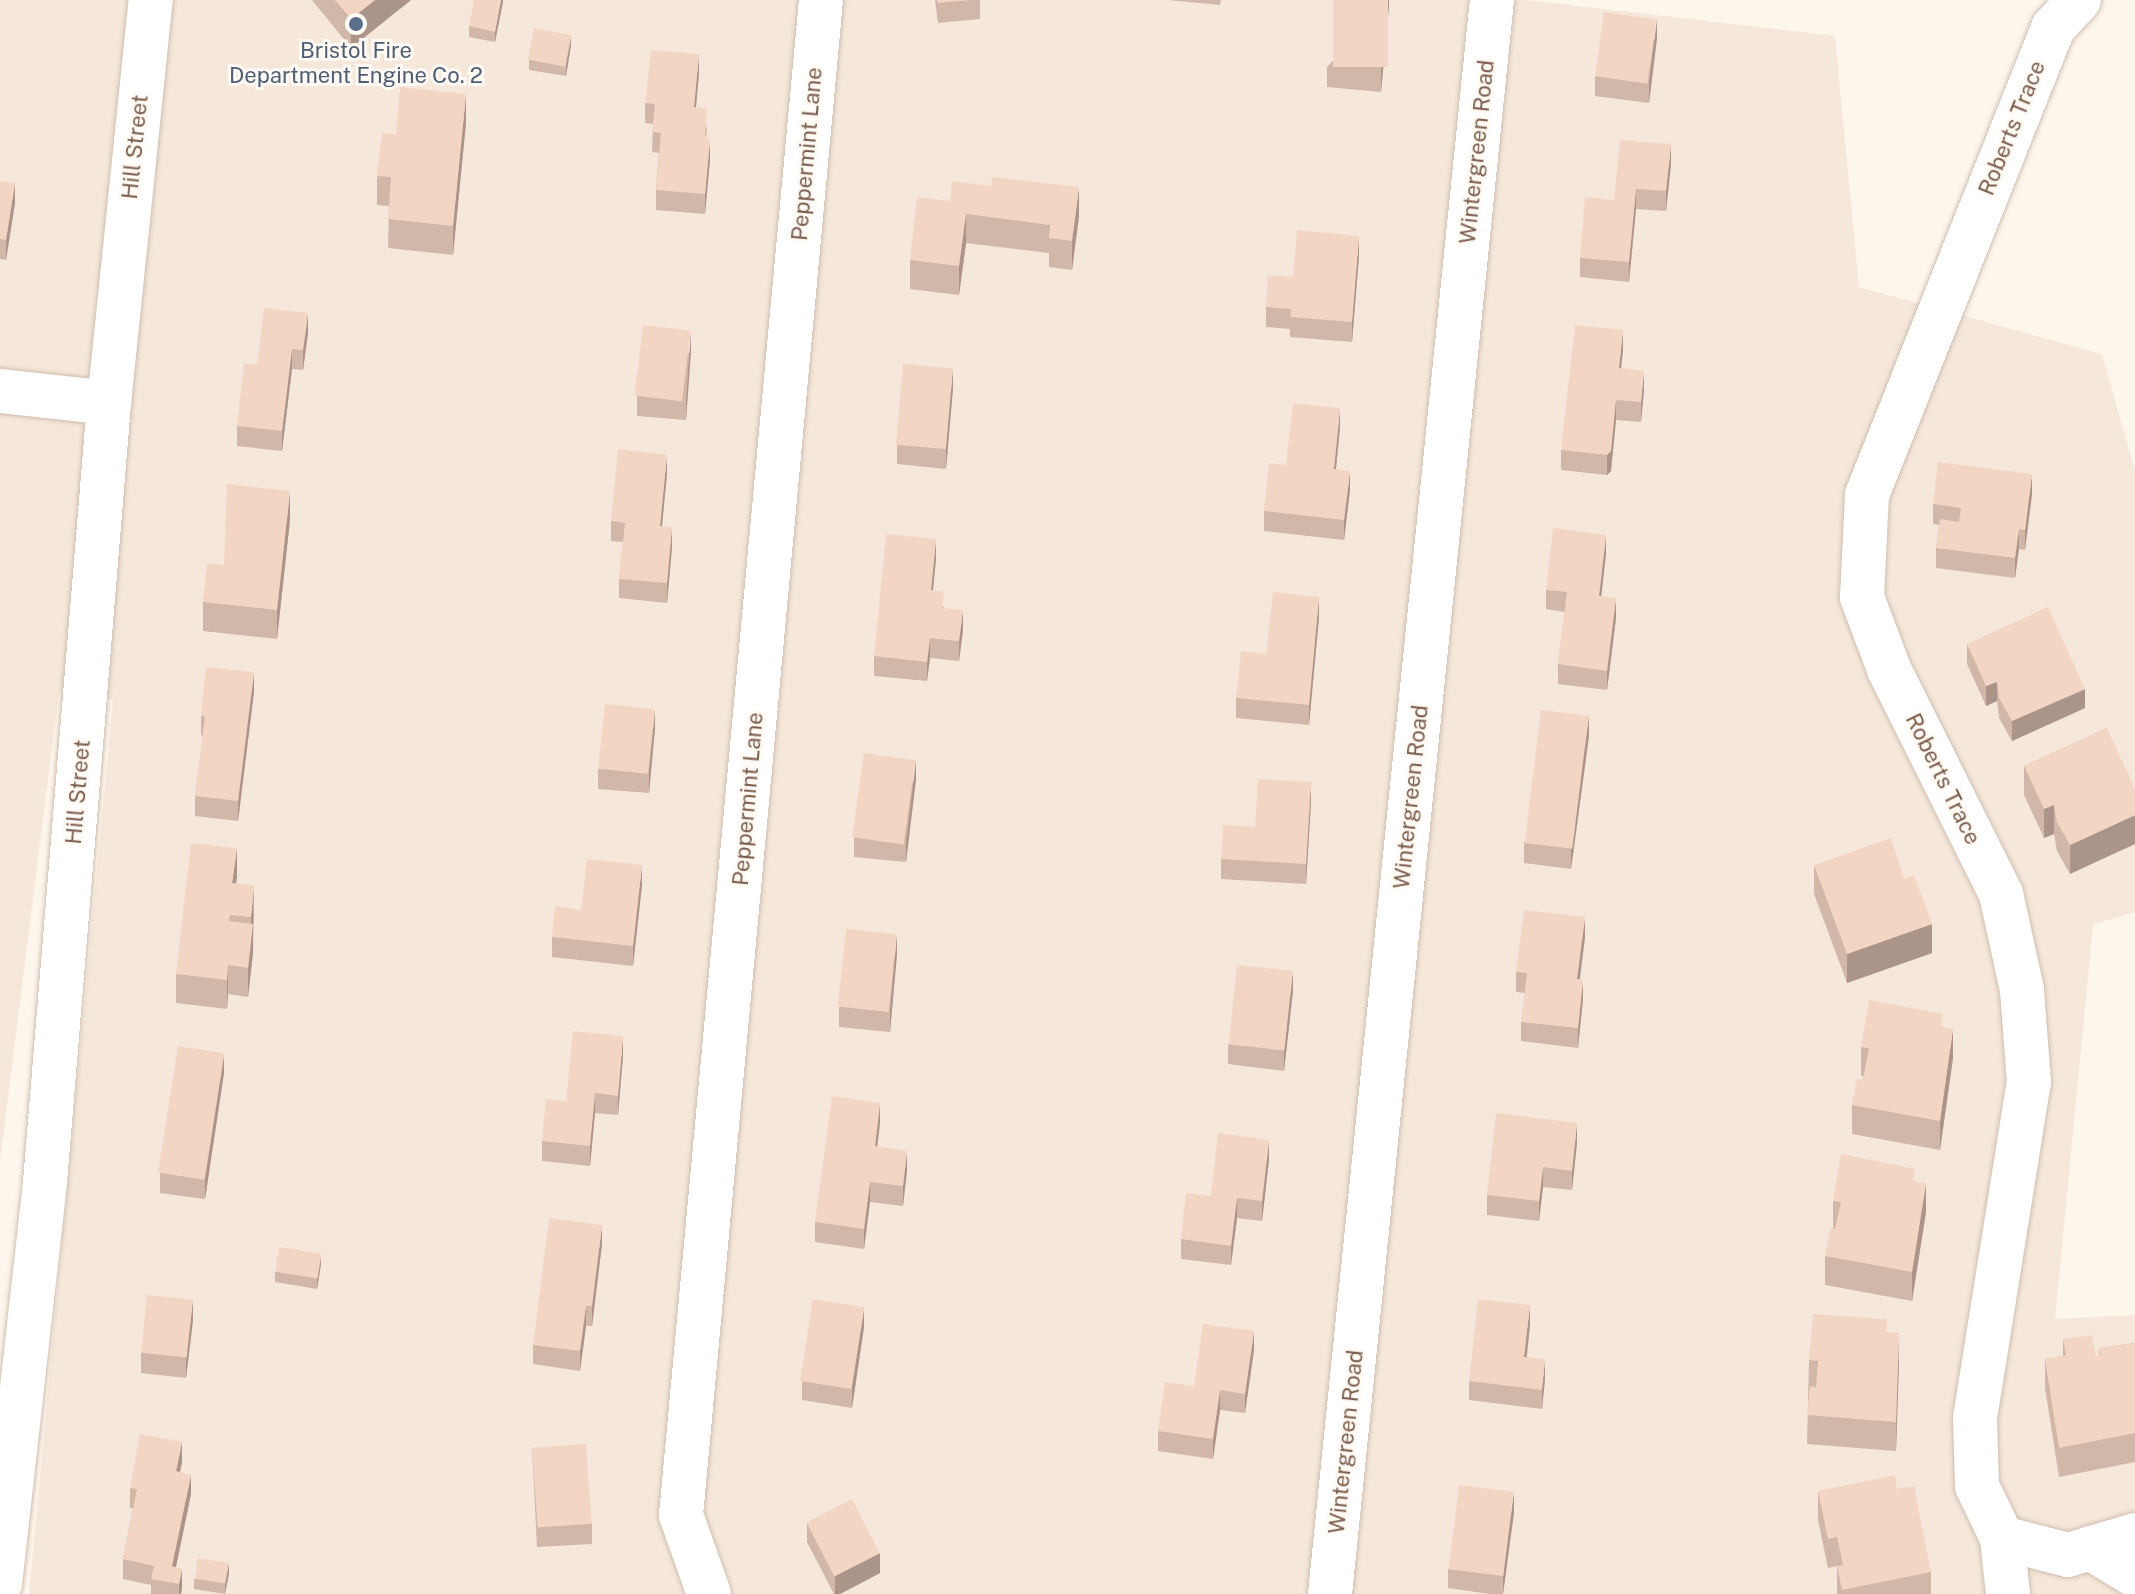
<!DOCTYPE html>
<style>
body{margin:0}
#map{position:relative;width:2135px;height:1594px;overflow:hidden;background:#fdf6ec;font-family:"Public Sans",sans-serif}
div>[style]{position:absolute}
[style*='--x']{left:calc(var(--x)*1px);top:calc(var(--y)*1px);width:calc(var(--w)*1px);rotate:calc(var(--a)*1deg)}
.residential>*{inset:0;background:#f5e8da}
.roads{filter:drop-shadow(0 0 2px #d1beb0) drop-shadow(0 0 2px #d1beb0)}
.minor>*{height:44px;margin:-22px;padding:0 22px;transform-origin:22px;border-radius:22px;background:#fff}
.wall>*{inset:0;background:#d1b7a8}
.shaded-wall>*{inset:0;background:#aa9588}
.building>*{inset:0;background:#f3d5c3;transform-origin:0 0}
.dots>*{width:22px;height:22px;translate:-50% -50%;box-sizing:border-box;border:4px solid #fffaf3;border-radius:50%}
span{translate:-50% -50%;white-space:nowrap;text-align:center;line-height:1.15;-webkit-text-stroke:6px #fffaf3;paint-order:stroke}
.service-label{font-size:22px;color:#4e5e75}
.street-label{font-size:22px;color:#7a5c4d}
</style>
<div id="map">
<div class="residential">
<i style="clip-path:polygon(0 0,1527px 0,1835px 36px,1859px 287px,2102px 354px,2135px 471px,2135px 912px,2093px 925px,2055px 1319px,2135px 1315px,2135px 1594px,29px 1594px,113px 700px,59px 693px,0 1161px)"></i>
</div>
<div class="roads">
<div class="minor">
<i style="--x:0;--y:391;--w:110;--a:6.3"></i>
<i style="--x:2002;--y:1538;--w:68;--a:14.4"></i>
<i style="--x:2068;--y:1555;--w:70;--a:-16.6"></i>
<i style="--x:2090;--y:1548;--w:52;--a:31"></i>
<i style="--x:0;--y:1584;--w:405;--a:-83.6"></i>
<i style="--x:45;--y:1182;--w:782;--a:-85.3"></i>
<i style="--x:109;--y:403;--w:405;--a:-84.1"></i>
<i style="--x:709;--y:1594;--w:84;--a:-109.5"></i>
<i style="--x:681;--y:1515;--w:1521;--a:-84.72"></i>
<i style="--x:1330;--y:1594;--w:1602;--a:-84.2"></i>
<i style="--x:2008;--y:1594;--w:56;--a:-96.1"></i>
<i style="--x:2002;--y:1538;--w:58;--a:-115.7"></i>
<i style="--x:1977;--y:1486;--w:68;--a:-91.7"></i>
<i style="--x:1975;--y:1418;--w:340;--a:-80.9"></i>
<i style="--x:2029;--y:1082;--w:92;--a:-94.4"></i>
<i style="--x:2022;--y:990;--w:98;--a:-102.3"></i>
<i style="--x:2001;--y:894;--w:251;--a:-116.5"></i>
<i style="--x:1889;--y:669;--w:77;--a:-110.6"></i>
<i style="--x:1862;--y:597;--w:102;--a:-87.2"></i>
<i style="--x:1867;--y:495;--w:503;--a:-68.28"></i>
<i style="--x:2053;--y:28;--w:38;--a:-47"></i>
</div>
</div>
<div class="wall">
<i style="clip-path:polygon(312px 0,411px 0,351px 48px)"></i>
<i style="clip-path:polygon(503px 0,495px 42px,469px 37px,469px 26px)"></i>
<i style="clip-path:polygon(935px 0,980px 0,980px 19px,938px 23px)"></i>
<i style="clip-path:polygon(1168px 0,1221px 0,1220px 5px)"></i>
<i style="clip-path:polygon(1389px 0,1381px 92px,1327px 87px,1327px 67px)"></i>
<i style="clip-path:polygon(1657px 38px,1649px 103px,1595px 96px,1595px 76px)"></i>
<i style="clip-path:polygon(571px 45px,566px 76px,529px 70px,529px 60px)"></i>
<i style="clip-path:polygon(699px 74px,696px 108px,707px 128px,706px 137px,710px 160px,705px 214px,656px 210px,656px 190px,659px 153px,652px 152px,653px 124px,645px 123px,645px 103px)"></i>
<i style="clip-path:polygon(466px 123px,453px 255px,388px 248px,389px 206px,377px 205px,377px 176px,396px 134px)"></i>
<i style="clip-path:polygon(1671px 164px,1666px 211px,1636px 209px,1629px 282px,1580px 277px,1580px 258px,1614px 200px)"></i>
<i style="clip-path:polygon(0 181px,15px 203px,6px 260px,0 259px)"></i>
<i style="clip-path:polygon(991px 186px,1079px 216px,1072px 270px,1049px 267px,1049px 253px,966px 243px,959px 295px,910px 289px,910px 260px,950px 201px)"></i>
<i style="clip-path:polygon(1359px 256px,1352px 342px,1290px 337px,1290px 329px,1266px 327px,1266px 307px)"></i>
<i style="clip-path:polygon(308px 333px,303px 370px,292px 369px,282px 451px,237px 446px,237px 426px,257px 365px)"></i>
<i style="clip-path:polygon(1623px 350px,1621px 368px,1644px 390px,1641px 422px,1616px 420px,1611px 471px,1607px 475px,1561px 470px,1561px 450px)"></i>
<i style="clip-path:polygon(691px 351px,686px 420px,637px 416px,637px 396px)"></i>
<i style="clip-path:polygon(953px 388px,946px 469px,897px 464px,897px 445px)"></i>
<i style="clip-path:polygon(1340px 428px,1336px 469px,1350px 490px,1344px 540px,1264px 531px,1264px 511px,1286px 465px)"></i>
<i style="clip-path:polygon(667px 474px,662px 526px,672px 547px,667px 603px,619px 598px,619px 579px,623px 542px,611px 541px,611px 521px)"></i>
<i style="clip-path:polygon(2032px 494px,2025px 550px,2019px 549px,2015px 578px,1936px 568px,1936px 548px,1939px 525px,1933px 524px,1933px 504px)"></i>
<i style="clip-path:polygon(290px 520px,277px 639px,203px 631px,203px 602px,224px 565px)"></i>
<i style="clip-path:polygon(1606px 554px,1601px 596px,1616px 618px,1607px 690px,1558px 684px,1558px 664px,1565px 612px,1546px 609px,1546px 590px)"></i>
<i style="clip-path:polygon(936px 559px,933px 591px,944px 608px,963px 630px,959px 661px,930px 658px,927px 681px,874px 676px,874px 656px)"></i>
<i style="clip-path:polygon(1319px 617px,1309px 725px,1236px 718px,1236px 698px,1266px 654px)"></i>
<i style="clip-path:polygon(1967px 644px,2085px 708px,2012px 741px,1999px 718px,1997px 701px,1986px 706px,1967px 664px)"></i>
<i style="clip-path:polygon(254px 692px,238px 821px,195px 816px,195px 796px,203px 736px,201px 735px,201px 715px)"></i>
<i style="clip-path:polygon(655px 728px,649px 793px,598px 789px,598px 769px)"></i>
<i style="clip-path:polygon(2107px 728px,2070px 874px,2057px 851px,2054px 834px,2044px 838px,2024px 795px,2024px 766px)"></i>
<i style="clip-path:polygon(1589px 736px,1571px 869px,1524px 863px,1524px 843px)"></i>
<i style="clip-path:polygon(916px 779px,906px 862px,854px 857px,854px 837px)"></i>
<i style="clip-path:polygon(1311px 802px,1306px 884px,1221px 879px,1221px 859px,1255px 827px)"></i>
<i style="clip-path:polygon(1814px 865px,1904px 879px,1932px 953px,1847px 983px,1814px 894px)"></i>
<i style="clip-path:polygon(237px 877px,236px 883px,254px 914px,253px 929px,253px 953px,248px 997px,228px 994px,227px 1009px,176px 1003px,176px 974px)"></i>
<i style="clip-path:polygon(642px 885px,633px 966px,552px 957px,552px 937px,581px 910px)"></i>
<i style="clip-path:polygon(1585px 937px,1580px 979px,1583px 999px,1578px 1048px,1521px 1041px,1521px 1022px,1525px 993px,1516px 992px,1516px 972px)"></i>
<i style="clip-path:polygon(897px 954px,890px 1032px,839px 1027px,839px 1007px)"></i>
<i style="clip-path:polygon(1293px 991px,1284px 1071px,1228px 1064px,1228px 1044px)"></i>
<i style="clip-path:polygon(1943px 1027px,1953px 1058px,1940px 1150px,1852px 1134px,1852px 1105px,1864px 1076px,1861px 1076px,1861px 1047px)"></i>
<i style="clip-path:polygon(623px 1056px,618px 1115px,595px 1113px,590px 1166px,542px 1161px,542px 1141px,566px 1101px)"></i>
<i style="clip-path:polygon(224px 1073px,205px 1199px,160px 1193px,160px 1173px)"></i>
<i style="clip-path:polygon(880px 1123px,877px 1147px,907px 1171px,903px 1206px,870px 1202px,864px 1249px,815px 1242px,815px 1222px)"></i>
<i style="clip-path:polygon(1577px 1143px,1572px 1190px,1543px 1187px,1539px 1221px,1487px 1215px,1487px 1195px)"></i>
<i style="clip-path:polygon(1269px 1160px,1262px 1221px,1237px 1218px,1231px 1265px,1181px 1259px,1181px 1239px,1211px 1196px)"></i>
<i style="clip-path:polygon(1915px 1182px,1926px 1212px,1912px 1301px,1825px 1285px,1825px 1256px,1833px 1229px,1833px 1201px)"></i>
<i style="clip-path:polygon(602px 1244px,592px 1326px,586px 1326px,580px 1371px,533px 1364px,533px 1345px)"></i>
<i style="clip-path:polygon(321px 1264px,317px 1289px,275px 1282px,275px 1272px)"></i>
<i style="clip-path:polygon(193px 1320px,186px 1378px,141px 1373px,141px 1353px)"></i>
<i style="clip-path:polygon(1530px 1325px,1527px 1357px,1545px 1379px,1542px 1409px,1469px 1400px,1469px 1381px)"></i>
<i style="clip-path:polygon(864px 1327px,852px 1408px,802px 1400px,802px 1381px)"></i>
<i style="clip-path:polygon(1887px 1332px,1899px 1362px,1896px 1451px,1807px 1444px,1809px 1360px)"></i>
<i style="clip-path:polygon(2063px 1339px,2096px 1356px,2099px 1356px,2099px 1348px,2135px 1343px,2135px 1462px,2059px 1477px,2045px 1388px,2045px 1359px,2063px 1356px)"></i>
<i style="clip-path:polygon(1254px 1350px,1245px 1413px,1220px 1410px,1213px 1459px,1158px 1451px,1158px 1431px,1194px 1386px)"></i>
<i style="clip-path:polygon(532px 1447px,592px 1524px,592px 1544px,537px 1547px)"></i>
<i style="clip-path:polygon(182px 1462px,180px 1472px,191px 1494px,176px 1567px,182px 1588px,181px 1594px,151px 1594px,151px 1585px,123px 1579px,123px 1559px,133px 1508px,130px 1508px,130px 1488px)"></i>
<i style="clip-path:polygon(1897px 1489px,1931px 1572px,1931px 1594px,1837px 1594px,1837px 1566px,1828px 1568px,1818px 1520px,1818px 1491px)"></i>
<i style="clip-path:polygon(1514px 1512px,1503px 1594px,1490px 1594px,1448px 1588px,1448px 1569px)"></i>
<i style="clip-path:polygon(807px 1522px,880px 1573px,840px 1594px,834px 1594px,807px 1542px)"></i>
<i style="clip-path:polygon(229px 1573px,225px 1594px,194px 1589px,194px 1579px)"></i>
</div>
<div class="shaded-wall">
<i style="clip-path:polygon(375px 0,411px 0,351px 48px,351px 19px)"></i>
<i style="clip-path:polygon(501px 0,503px 0,503px 2px,495px 42px,495px 32px)"></i>
<i style="clip-path:polygon(1388px 0,1389px 0,1389px 6px,1381px 92px,1381px 72px)"></i>
<i style="clip-path:polygon(1657px 19px,1657px 38px,1649px 103px,1649px 83px)"></i>
<i style="clip-path:polygon(571px 35px,571px 45px,566px 76px,566px 66px)"></i>
<i style="clip-path:polygon(699px 54px,699px 74px,694px 127px,694px 107px)"></i>
<i style="clip-path:polygon(466px 94px,466px 123px,453px 255px,453px 226px)"></i>
<i style="clip-path:polygon(710px 140px,710px 160px,705px 214px,705px 194px)"></i>
<i style="clip-path:polygon(1671px 144px,1671px 164px,1666px 211px,1666px 191px)"></i>
<i style="clip-path:polygon(15px 183px,15px 203px,6px 260px,6px 240px)"></i>
<i style="clip-path:polygon(1079px 187px,1079px 216px,1072px 270px,1072px 241px)"></i>
<i style="clip-path:polygon(1636px 189px,1636px 209px,1629px 282px,1629px 262px)"></i>
<i style="clip-path:polygon(966px 214px,966px 243px,959px 295px,959px 266px)"></i>
<i style="clip-path:polygon(1359px 236px,1359px 256px,1352px 342px,1352px 322px)"></i>
<i style="clip-path:polygon(308px 313px,308px 333px,303px 370px,303px 350px)"></i>
<i style="clip-path:polygon(1623px 330px,1623px 350px,1619px 388px,1619px 368px)"></i>
<i style="clip-path:polygon(691px 331px,691px 351px,686px 420px,686px 401px)"></i>
<i style="clip-path:polygon(292px 349px,292px 369px,282px 451px,282px 431px)"></i>
<i style="clip-path:polygon(953px 368px,953px 388px,946px 469px,946px 449px)"></i>
<i style="clip-path:polygon(1644px 371px,1644px 390px,1641px 422px,1641px 402px)"></i>
<i style="clip-path:polygon(1616px 400px,1616px 420px,1611px 471px,1607px 475px,1607px 455px)"></i>
<i style="clip-path:polygon(1340px 408px,1340px 428px,1334px 488px,1334px 469px)"></i>
<i style="clip-path:polygon(667px 455px,667px 474px,660px 546px,660px 526px)"></i>
<i style="clip-path:polygon(1350px 471px,1350px 490px,1344px 540px,1344px 520px)"></i>
<i style="clip-path:polygon(2032px 474px,2032px 494px,2025px 550px,2025px 530px)"></i>
<i style="clip-path:polygon(290px 491px,290px 520px,277px 639px,277px 610px)"></i>
<i style="clip-path:polygon(672px 527px,672px 547px,667px 603px,667px 583px)"></i>
<i style="clip-path:polygon(2019px 529px,2019px 549px,2015px 578px,2015px 558px)"></i>
<i style="clip-path:polygon(1606px 535px,1606px 554px,1599px 616px,1599px 596px)"></i>
<i style="clip-path:polygon(936px 539px,936px 559px,931px 610px,931px 590px)"></i>
<i style="clip-path:polygon(1319px 597px,1319px 617px,1309px 725px,1309px 705px)"></i>
<i style="clip-path:polygon(1616px 598px,1616px 618px,1607px 690px,1607px 671px)"></i>
<i style="clip-path:polygon(963px 610px,963px 630px,959px 661px,959px 641px)"></i>
<i style="clip-path:polygon(930px 638px,930px 658px,927px 681px,927px 662px)"></i>
<i style="clip-path:polygon(254px 672px,254px 692px,238px 821px,238px 801px)"></i>
<i style="clip-path:polygon(1997px 682px,1997px 701px,1986px 706px,1986px 686px)"></i>
<i style="clip-path:polygon(2085px 689px,2085px 708px,2012px 741px,2012px 721px)"></i>
<i style="clip-path:polygon(655px 709px,655px 728px,649px 793px,649px 773px)"></i>
<i style="clip-path:polygon(1589px 716px,1589px 736px,1571px 869px,1571px 849px)"></i>
<i style="clip-path:polygon(916px 760px,916px 779px,906px 862px,906px 843px)"></i>
<i style="clip-path:polygon(1311px 782px,1311px 802px,1306px 884px,1306px 864px)"></i>
<i style="clip-path:polygon(2054px 805px,2054px 834px,2044px 838px,2044px 809px)"></i>
<i style="clip-path:polygon(2135px 815px,2135px 844px,2070px 874px,2070px 845px)"></i>
<i style="clip-path:polygon(237px 848px,237px 877px,232px 912px,232px 883px)"></i>
<i style="clip-path:polygon(642px 865px,642px 885px,633px 966px,633px 946px)"></i>
<i style="clip-path:polygon(254px 885px,253px 953px,248px 997px,248px 968px,251px 941px,251px 917px)"></i>
<i style="clip-path:polygon(1585px 917px,1585px 937px,1577px 999px,1577px 979px)"></i>
<i style="clip-path:polygon(1932px 924px,1932px 953px,1847px 983px,1847px 954px)"></i>
<i style="clip-path:polygon(897px 934px,897px 954px,890px 1032px,890px 1012px)"></i>
<i style="clip-path:polygon(228px 965px,228px 994px,227px 1009px,227px 980px)"></i>
<i style="clip-path:polygon(1293px 971px,1293px 991px,1284px 1071px,1284px 1051px)"></i>
<i style="clip-path:polygon(1583px 980px,1583px 999px,1578px 1048px,1578px 1028px)"></i>
<i style="clip-path:polygon(1953px 1029px,1953px 1058px,1940px 1150px,1940px 1121px)"></i>
<i style="clip-path:polygon(623px 1036px,623px 1056px,618px 1115px,618px 1096px)"></i>
<i style="clip-path:polygon(224px 1053px,224px 1073px,205px 1199px,205px 1180px)"></i>
<i style="clip-path:polygon(595px 1093px,595px 1113px,590px 1166px,590px 1146px)"></i>
<i style="clip-path:polygon(880px 1103px,880px 1123px,875px 1166px,875px 1146px)"></i>
<i style="clip-path:polygon(1577px 1123px,1577px 1143px,1572px 1190px,1572px 1171px)"></i>
<i style="clip-path:polygon(1269px 1140px,1269px 1160px,1262px 1221px,1262px 1201px)"></i>
<i style="clip-path:polygon(907px 1151px,907px 1171px,903px 1206px,903px 1186px)"></i>
<i style="clip-path:polygon(1543px 1167px,1543px 1187px,1539px 1221px,1539px 1201px)"></i>
<i style="clip-path:polygon(870px 1182px,870px 1202px,864px 1249px,864px 1229px)"></i>
<i style="clip-path:polygon(1926px 1183px,1926px 1212px,1912px 1301px,1912px 1272px)"></i>
<i style="clip-path:polygon(1237px 1198px,1237px 1218px,1231px 1265px,1231px 1246px)"></i>
<i style="clip-path:polygon(602px 1225px,602px 1244px,592px 1326px,592px 1306px)"></i>
<i style="clip-path:polygon(321px 1254px,321px 1264px,317px 1289px,317px 1279px)"></i>
<i style="clip-path:polygon(193px 1300px,193px 1320px,186px 1378px,186px 1358px)"></i>
<i style="clip-path:polygon(1530px 1305px,1530px 1325px,1524px 1377px,1524px 1357px)"></i>
<i style="clip-path:polygon(586px 1306px,586px 1326px,580px 1371px,580px 1351px)"></i>
<i style="clip-path:polygon(864px 1307px,864px 1327px,852px 1408px,852px 1388px)"></i>
<i style="clip-path:polygon(1254px 1331px,1254px 1350px,1245px 1413px,1245px 1394px)"></i>
<i style="clip-path:polygon(1899px 1333px,1899px 1362px,1896px 1451px,1896px 1422px)"></i>
<i style="clip-path:polygon(1545px 1359px,1545px 1379px,1542px 1409px,1542px 1390px)"></i>
<i style="clip-path:polygon(1220px 1390px,1220px 1410px,1213px 1459px,1213px 1439px)"></i>
<i style="clip-path:polygon(182px 1442px,182px 1462px,176px 1491px,176px 1471px)"></i>
<i style="clip-path:polygon(191px 1475px,191px 1494px,172px 1586px,172px 1566px)"></i>
<i style="clip-path:polygon(1514px 1492px,1514px 1512px,1503px 1594px,1503px 1576px)"></i>
<i style="clip-path:polygon(880px 1553px,880px 1573px,840px 1594px,835px 1594px,835px 1576px)"></i>
<i style="clip-path:polygon(229px 1563px,229px 1573px,225px 1594px,225px 1583px)"></i>
<i style="clip-path:polygon(182px 1569px,182px 1588px,181px 1594px,179px 1594px,179px 1584px)"></i>
</div>
<div class="building">
<i style="clip-path:polygon(335px 0,375px 0,351px 19px)"></i>
<i style="clip-path:polygon(474px 0,501px 0,495px 32px,469px 26px)"></i>
<i style="clip-path:polygon(937px 0,971px 0,938px 3px)"></i>
<i style="left:1333px;top:0;width:55px;height:67px"></i>
<i style="left:1604px;top:12px;width:53px;height:65px;rotate:8deg"></i>
<i style="left:534px;top:28px;width:38px;height:32px;rotate:11deg"></i>
<i style="clip-path:polygon(651px 50px,699px 54px,694px 107px,707px 109px,705px 136px,710px 140px,705px 194px,656px 190px,661px 133px,652px 132px,655px 104px,645px 103px)"></i>
<i style="clip-path:polygon(400px 87px,466px 94px,453px 226px,388px 219px,391px 177px,377px 176px,382px 133px,396px 134px)"></i>
<i style="clip-path:polygon(1620px 140px,1671px 144px,1666px 191px,1636px 189px,1629px 262px,1580px 258px,1585px 197px,1614px 200px)"></i>
<i style="clip-path:polygon(992px 177px,1079px 187px,1072px 241px,1049px 238px,1050px 225px,966px 214px,959px 266px,910px 260px,917px 197px,950px 201px,952px 181px,991px 186px)"></i>
<i style="clip-path:polygon(0 181px,15px 183px,6px 240px,0 239px)"></i>
<i style="clip-path:polygon(1297px 230px,1359px 236px,1352px 322px,1290px 317px,1291px 309px,1266px 307px,1268px 275px,1293px 277px)"></i>
<i style="clip-path:polygon(264px 308px,308px 313px,303px 350px,292px 349px,282px 431px,237px 426px,244px 363px,257px 365px)"></i>
<i style="left:643px;top:325px;width:48px;height:71px;rotate:7deg"></i>
<i style="clip-path:polygon(1575px 325px,1623px 330px,1619px 368px,1644px 371px,1641px 402px,1616px 400px,1611px 451px,1607px 455px,1561px 450px)"></i>
<i style="left:903px;top:364px;width:50px;height:81px;rotate:5deg"></i>
<i style="clip-path:polygon(1293px 403px,1340px 408px,1334px 469px,1350px 471px,1344px 520px,1264px 511px,1269px 463px,1286px 465px)"></i>
<i style="clip-path:polygon(618px 449px,667px 455px,660px 526px,672px 527px,667px 583px,619px 579px,625px 523px,611px 521px)"></i>
<i style="clip-path:polygon(1938px 462px,2032px 474px,2025px 530px,2019px 529px,2015px 558px,1936px 548px,1940px 519px,1959px 522px,1961px 508px,1933px 504px)"></i>
<i style="clip-path:polygon(227px 484px,290px 491px,277px 610px,203px 602px,207px 563px,224px 565px)"></i>
<i style="clip-path:polygon(1553px 528px,1606px 535px,1599px 596px,1616px 598px,1607px 671px,1558px 664px,1567px 592px,1546px 590px)"></i>
<i style="clip-path:polygon(886px 534px,936px 539px,931px 590px,944px 592px,942px 608px,963px 610px,959px 641px,930px 638px,927px 662px,874px 656px)"></i>
<i style="clip-path:polygon(1273px 592px,1319px 597px,1309px 705px,1236px 698px,1241px 651px,1266px 654px)"></i>
<i style="clip-path:polygon(2048px 607px,2085px 689px,2012px 721px,1999px 698px,1997px 682px,1986px 686px,1967px 644px)"></i>
<i style="clip-path:polygon(206px 667px,254px 672px,238px 801px,195px 796px,205px 717px,201px 715px)"></i>
<i style="left:605px;top:704px;width:50px;height:65px;rotate:6deg"></i>
<i style="left:1541px;top:710px;width:48px;height:134px;rotate:7deg"></i>
<i style="clip-path:polygon(2107px 728px,2135px 789px,2135px 815px,2070px 845px,2057px 822px,2054px 805px,2044px 809px,2024px 766px)"></i>
<i style="left:864px;top:753px;width:52px;height:85px;rotate:8deg"></i>
<i style="clip-path:polygon(1258px 779px,1311px 782px,1306px 864px,1221px 859px,1223px 825px,1255px 827px)"></i>
<i style="clip-path:polygon(1891px 838px,1904px 879px,1914px 875px,1932px 924px,1847px 954px,1814px 865px)"></i>
<i style="clip-path:polygon(191px 843px,237px 848px,232px 883px,254px 885px,251px 917px,230px 915px,229px 921px,253px 924px,248px 968px,228px 965px,227px 980px,176px 974px)"></i>
<i style="clip-path:polygon(587px 859px,642px 865px,633px 946px,552px 937px,555px 906px,581px 910px)"></i>
<i style="clip-path:polygon(1524px 910px,1585px 917px,1577px 979px,1583px 980px,1578px 1028px,1521px 1022px,1527px 973px,1516px 972px)"></i>
<i style="left:846px;top:929px;width:51px;height:78px;rotate:6deg"></i>
<i style="left:1237px;top:965px;width:56px;height:80px;rotate:6deg"></i>
<i style="clip-path:polygon(1869px 1000px,1943px 1014px,1940px 1026px,1953px 1029px,1940px 1121px,1852px 1105px,1857px 1079px,1863px 1080px,1869px 1048px,1861px 1047px)"></i>
<i style="clip-path:polygon(573px 1031px,623px 1036px,618px 1096px,595px 1093px,590px 1146px,542px 1141px,546px 1099px,566px 1101px)"></i>
<i style="left:178px;top:1046px;width:47px;height:128px;rotate:9deg"></i>
<i style="clip-path:polygon(832px 1096px,880px 1103px,875px 1146px,907px 1151px,903px 1186px,870px 1182px,864px 1229px,815px 1222px)"></i>
<i style="clip-path:polygon(1496px 1113px,1577px 1123px,1572px 1171px,1543px 1167px,1539px 1201px,1487px 1195px)"></i>
<i style="clip-path:polygon(1218px 1133px,1269px 1140px,1262px 1201px,1237px 1198px,1231px 1246px,1181px 1239px,1186px 1193px,1211px 1196px)"></i>
<i style="clip-path:polygon(1841px 1154px,1915px 1169px,1913px 1181px,1926px 1183px,1912px 1272px,1825px 1256px,1830px 1229px,1835px 1229px,1841px 1202px,1833px 1201px)"></i>
<i style="clip-path:polygon(549px 1218px,602px 1225px,592px 1306px,586px 1306px,580px 1351px,533px 1345px)"></i>
<i style="left:279px;top:1247px;width:43px;height:25px;rotate:9deg"></i>
<i style="left:147px;top:1295px;width:46px;height:58px;rotate:6deg"></i>
<i style="left:813px;top:1299px;width:52px;height:83px;rotate:9deg"></i>
<i style="clip-path:polygon(1478px 1299px,1530px 1305px,1524px 1357px,1545px 1359px,1542px 1390px,1469px 1381px)"></i>
<i style="clip-path:polygon(1813px 1314px,1887px 1319px,1886px 1332px,1899px 1333px,1896px 1422px,1807px 1415px,1810px 1386px,1816px 1387px,1818px 1361px,1809px 1360px)"></i>
<i style="clip-path:polygon(1203px 1324px,1254px 1331px,1245px 1394px,1220px 1390px,1213px 1439px,1158px 1431px,1165px 1382px,1194px 1386px)"></i>
<i style="clip-path:polygon(2092px 1335px,2096px 1356px,2100px 1355px,2099px 1348px,2135px 1343px,2135px 1433px,2059px 1448px,2045px 1359px,2066px 1355px,2063px 1339px)"></i>
<i style="clip-path:polygon(140px 1434px,182px 1442px,176px 1471px,191px 1475px,172px 1566px,182px 1569px,179px 1584px,151px 1579px,154px 1566px,123px 1559px,137px 1489px,130px 1488px)"></i>
<i style="left:586px;top:1444px;width:80px;height:54px;rotate:86deg"></i>
<i style="clip-path:polygon(1895px 1475px,1897px 1489px,1914px 1486px,1931px 1572px,1842px 1590px,1837px 1566px,1843px 1565px,1837px 1537px,1828px 1539px,1818px 1491px)"></i>
<i style="left:1459px;top:1485px;width:55px;height:85px;rotate:7deg"></i>
<i style="left:852px;top:1499px;width:61px;height:51px;rotate:63deg"></i>
<i style="left:198px;top:1558px;width:31px;height:21px;rotate:9deg"></i>
</div>
<div class="dots">
<i style="left:356px;top:24px;background:#5c6f8a"></i>
</div>
<div class="service-label">
<span style="left:356px;top:63px">Bristol Fire<br>Department Engine Co. 2</span>
</div>
<div class="street-label">
<span style="left:2012px;top:128px;rotate:-68deg">Roberts Trace</span>
<span style="left:135px;top:147px;rotate:-84deg">Hill Street</span>
<span style="left:1477px;top:152px;rotate:-84deg">Wintergreen Road</span>
<span style="left:807px;top:154px;rotate:-85deg">Peppermint Lane</span>
<span style="left:1943px;top:779px;rotate:64deg">Roberts Trace</span>
<span style="left:78px;top:792px;rotate:-85deg">Hill Street</span>
<span style="left:1411px;top:797px;rotate:-84deg">Wintergreen Road</span>
<span style="left:748px;top:799px;rotate:-85deg">Peppermint Lane</span>
<span style="left:1346px;top:1442px;rotate:-84deg">Wintergreen Road</span>
</div>
</div>
